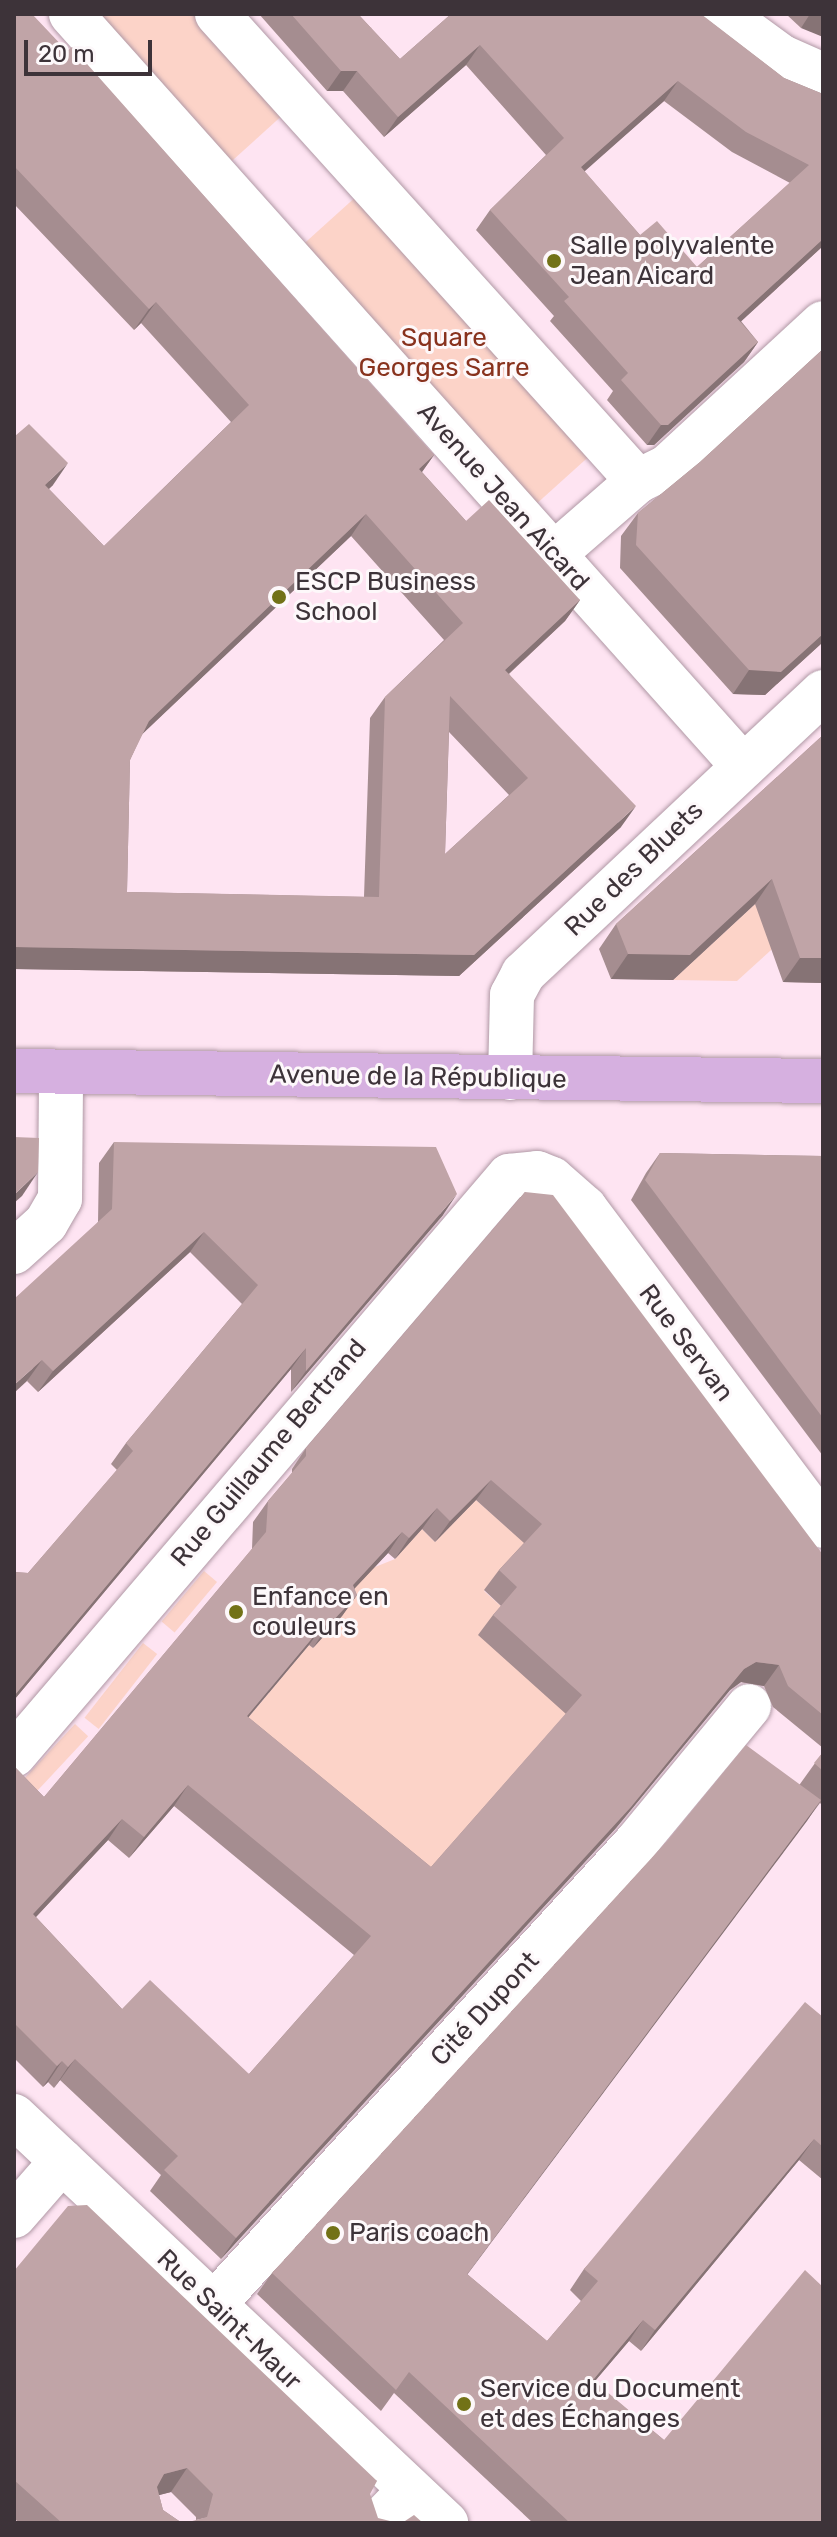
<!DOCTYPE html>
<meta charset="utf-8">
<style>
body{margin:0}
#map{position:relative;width:837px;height:2537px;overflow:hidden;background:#fee4f2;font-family:Rubik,sans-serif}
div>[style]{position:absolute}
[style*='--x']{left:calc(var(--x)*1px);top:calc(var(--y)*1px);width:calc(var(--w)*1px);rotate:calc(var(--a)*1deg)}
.green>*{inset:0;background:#fcd3c8;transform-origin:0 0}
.roads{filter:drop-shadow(0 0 2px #b098a5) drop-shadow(0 0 2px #b098a5)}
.minor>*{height:44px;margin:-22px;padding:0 22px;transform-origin:22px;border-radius:22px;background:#fff}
.major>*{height:44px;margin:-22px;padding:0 22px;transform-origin:22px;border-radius:22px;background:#d6b0e0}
.wall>*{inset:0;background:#a58d90}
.shaded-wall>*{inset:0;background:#867375}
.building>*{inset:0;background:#c0a4a7}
.dots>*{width:22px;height:22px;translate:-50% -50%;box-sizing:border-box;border:4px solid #fdf8fa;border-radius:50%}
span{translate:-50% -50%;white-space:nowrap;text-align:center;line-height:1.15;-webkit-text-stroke:6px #fdf8fa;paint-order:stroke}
.poi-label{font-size:26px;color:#3d3339}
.left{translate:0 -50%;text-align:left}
.park-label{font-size:26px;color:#88321d}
.street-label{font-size:26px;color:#3d3339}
.frame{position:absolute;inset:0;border:16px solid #3d3339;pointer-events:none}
.scale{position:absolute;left:24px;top:40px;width:128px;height:36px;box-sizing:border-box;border:4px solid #3d3339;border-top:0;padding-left:10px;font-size:24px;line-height:28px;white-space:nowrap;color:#3d3339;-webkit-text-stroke:6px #fdf8fa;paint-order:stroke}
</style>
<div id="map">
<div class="green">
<i style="clip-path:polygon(84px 14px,199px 14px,286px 112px,223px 169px)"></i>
<i style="left:359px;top:194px;width:349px;height:85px;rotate:48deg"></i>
<i style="clip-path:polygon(823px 841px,823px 903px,737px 981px,673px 980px)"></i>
<i style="clip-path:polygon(476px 1500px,527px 1545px,484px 1591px,503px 1608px,568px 1716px,416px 1888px,232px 1737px,309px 1645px,313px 1648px,342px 1616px,344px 1598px,370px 1569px,395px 1559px,422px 1529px,435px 1542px)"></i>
<i style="left:204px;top:1571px;width:17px;height:66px;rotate:40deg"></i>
<i style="left:143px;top:1643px;width:18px;height:95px;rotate:38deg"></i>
<i style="left:75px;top:1724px;width:18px;height:77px;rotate:43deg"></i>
</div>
<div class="roads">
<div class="minor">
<i style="--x:71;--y:14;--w:1009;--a:48.22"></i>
<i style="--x:217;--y:14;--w:629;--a:47.97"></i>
<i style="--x:723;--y:14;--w:73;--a:36.1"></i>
<i style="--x:782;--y:57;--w:45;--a:23.7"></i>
<i style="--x:554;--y:554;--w:111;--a:-41"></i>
<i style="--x:638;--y:481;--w:32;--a:-26"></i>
<i style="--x:667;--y:467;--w:212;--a:-42.7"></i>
<i style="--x:510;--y:1078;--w:83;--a:-88.6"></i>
<i style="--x:512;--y:995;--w:24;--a:-62"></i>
<i style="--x:523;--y:974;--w:412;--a:-43.2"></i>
<i style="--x:14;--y:1252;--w:43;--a:-42.2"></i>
<i style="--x:46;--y:1223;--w:28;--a:-60"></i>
<i style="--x:60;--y:1199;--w:127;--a:-89.5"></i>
<i style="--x:14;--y:1755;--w:762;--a:-49.47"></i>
<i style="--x:509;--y:1176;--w:28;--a:-6"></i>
<i style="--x:537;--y:1173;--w:16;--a:22"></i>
<i style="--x:552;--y:1179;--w:44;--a:41.3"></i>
<i style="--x:585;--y:1208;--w:397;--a:53.2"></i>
<i style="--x:14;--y:2116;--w:594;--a:43.29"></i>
<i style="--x:14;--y:2216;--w:73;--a:-48.9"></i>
<i style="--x:213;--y:2305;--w:625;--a:-47.53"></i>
<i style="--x:635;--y:1844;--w:179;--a:-50.4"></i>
<i style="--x:378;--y:2523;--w:46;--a:-45.9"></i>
</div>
<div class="major">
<i style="--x:14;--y:1071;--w:809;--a:0.71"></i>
</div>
</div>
<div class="wall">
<i style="clip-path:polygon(evenodd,14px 14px,434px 455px,422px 472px,466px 521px,580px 600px,565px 621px,509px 674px,621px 827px,459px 976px,14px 969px,14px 435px,53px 485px,49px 489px,104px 546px,231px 422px,141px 323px,134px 330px,14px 204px,14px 14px,351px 536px,444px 640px,385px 697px,370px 718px,364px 897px,127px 892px,130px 760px,142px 734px,351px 536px,14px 14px,449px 732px,509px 795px,445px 854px,449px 732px)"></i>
<i style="clip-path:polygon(evenodd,259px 14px,358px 14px,400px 59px,451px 14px,704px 17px,784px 78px,823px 94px,823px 246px,741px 321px,758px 342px,744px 362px,654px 445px,647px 445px,607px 400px,613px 391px,550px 321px,554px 316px,476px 230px,490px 210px,546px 155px,466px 65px,384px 137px,343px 91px,327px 91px,259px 14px,664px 101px,732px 152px,790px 183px,697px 267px,640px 235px,584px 171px,664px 101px)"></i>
<i style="clip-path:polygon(786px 14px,823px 14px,801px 28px)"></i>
<i style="clip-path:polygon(823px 349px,823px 642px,765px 695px,733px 694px,620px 568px,621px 536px,638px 513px,700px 462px)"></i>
<i style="clip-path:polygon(823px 735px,823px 983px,783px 982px,755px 904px,673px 980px,611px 979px,599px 949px,616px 924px)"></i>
<i style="clip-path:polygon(114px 1142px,443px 1215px,291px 1392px,291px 1369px,14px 1700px,14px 1572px,28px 1573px,117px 1470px,111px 1464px,126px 1443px,242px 1304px,190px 1252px,38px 1392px,27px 1381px,98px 1222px,99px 1163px)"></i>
<i style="clip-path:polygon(660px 1153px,823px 1156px,823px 1456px,631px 1200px,646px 1173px)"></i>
<i style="clip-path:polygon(evenodd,525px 1192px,823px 1555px,823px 1748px,773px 1707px,764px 1686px,741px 1682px,730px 1690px,616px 1828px,221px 2259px,150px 2191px,161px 2175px,60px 2080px,54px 2088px,48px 2082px,43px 2087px,14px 2058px,14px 1766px,44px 1797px,252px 1549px,253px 1522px,268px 1501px,292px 1473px,292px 1469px,306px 1448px,525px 1192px,476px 1500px,524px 1543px,499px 1570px,484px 1590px,501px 1606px,493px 1615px,478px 1635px,566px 1714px,431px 1867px,248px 1717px,309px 1645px,313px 1648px,342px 1616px,357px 1595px,354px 1589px,388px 1553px,395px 1559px,422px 1529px,435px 1542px,476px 1500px,525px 1192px,174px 1806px,354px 1955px,249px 2074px,122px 2009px,36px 1917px,108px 1840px,129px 1858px,174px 1806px)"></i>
<i style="clip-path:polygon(823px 1752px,823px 1806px,820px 1803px,467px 2274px,547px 2341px,581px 2301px,570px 2290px,584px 2269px,823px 2017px,823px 2180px,799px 2160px,641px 2351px,629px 2341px,594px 2382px,664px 2440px,823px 2523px,533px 2523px,394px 2393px,381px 2411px,257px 2294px,272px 2273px,800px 1784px)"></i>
<i style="clip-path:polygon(14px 2271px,377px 2481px,196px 2520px,196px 2517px,171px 2492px,159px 2495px,163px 2510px,182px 2523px,19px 2523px,14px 2518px)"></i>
</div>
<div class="shaded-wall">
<i style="clip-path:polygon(810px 14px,823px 14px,823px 37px,801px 28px)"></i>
<i style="clip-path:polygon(480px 45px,466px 65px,384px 137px,398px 117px)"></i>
<i style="clip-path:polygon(341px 71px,357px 71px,343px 91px,327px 91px)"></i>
<i style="clip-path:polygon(678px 81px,664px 101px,567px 187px,581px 167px)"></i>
<i style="clip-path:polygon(823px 239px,823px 246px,723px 338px,737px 318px)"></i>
<i style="clip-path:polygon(156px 302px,141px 323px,134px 330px,149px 309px)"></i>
<i style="clip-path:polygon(758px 342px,744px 362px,654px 445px,647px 445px,661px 425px)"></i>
<i style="clip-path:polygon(434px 455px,419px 476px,419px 469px)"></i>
<i style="clip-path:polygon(68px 463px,53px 485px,30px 506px,45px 485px)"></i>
<i style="clip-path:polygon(366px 514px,351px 536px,134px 742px,149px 721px)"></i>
<i style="clip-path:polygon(580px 600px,565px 621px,490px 691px,505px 670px)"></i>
<i style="clip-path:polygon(823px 634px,823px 642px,765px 695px,733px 694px,749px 670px)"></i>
<i style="clip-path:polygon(636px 806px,621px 827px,459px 976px,14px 969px,14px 947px,474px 955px)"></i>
<i style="clip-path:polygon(772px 879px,755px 904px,673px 980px,611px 979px,628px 954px)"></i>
<i style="clip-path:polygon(800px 958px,823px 958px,823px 983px,783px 982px)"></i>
<i style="clip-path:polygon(38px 1172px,22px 1196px,14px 1203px,14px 1195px)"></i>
<i style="clip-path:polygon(457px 1194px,443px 1215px,291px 1392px,306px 1371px)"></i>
<i style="clip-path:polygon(204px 1232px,190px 1252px,38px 1392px,53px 1371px)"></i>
<i style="clip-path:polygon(306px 1348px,291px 1369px,14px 1700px,14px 1696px)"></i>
<i style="clip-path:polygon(42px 1360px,27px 1381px,14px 1393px,14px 1385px)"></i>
<i style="clip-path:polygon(491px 1480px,476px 1500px,435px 1542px,450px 1521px)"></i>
<i style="clip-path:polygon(437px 1508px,422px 1529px,395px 1559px,409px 1538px)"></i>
<i style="clip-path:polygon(402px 1532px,388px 1553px,338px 1606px,353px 1585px)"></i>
<i style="clip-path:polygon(357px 1595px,342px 1616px,313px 1648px,327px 1627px)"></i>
<i style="clip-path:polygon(324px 1624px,309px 1645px,232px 1737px,247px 1716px)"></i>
<i style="clip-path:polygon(756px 1662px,779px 1665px,764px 1686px,741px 1682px,730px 1690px,616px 1828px,221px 2259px,236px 2238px,744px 1669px)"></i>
<i style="clip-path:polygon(188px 1785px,174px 1806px,129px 1858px,144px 1837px)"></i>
<i style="clip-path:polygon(821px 1800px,807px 1821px,452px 2295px,467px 2274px)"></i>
<i style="clip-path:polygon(122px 1819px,108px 1840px,19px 1935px,33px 1914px)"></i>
<i style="clip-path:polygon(75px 2059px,60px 2080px,54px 2088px,68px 2067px)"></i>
<i style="clip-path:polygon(62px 2061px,48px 2082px,43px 2087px,57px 2066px)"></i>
<i style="clip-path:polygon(814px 2139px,799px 2160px,641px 2351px,655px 2330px)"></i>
<i style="clip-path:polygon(643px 2320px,629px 2341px,578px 2401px,593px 2380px)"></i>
<i style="clip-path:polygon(187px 2468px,171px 2492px,148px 2498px,164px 2474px)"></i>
</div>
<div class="building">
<i style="clip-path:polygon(evenodd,14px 14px,32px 14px,67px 51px,72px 47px,434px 455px,419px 469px,466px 521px,489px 500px,580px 600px,505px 670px,636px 806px,474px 955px,14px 947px,14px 435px,15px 436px,29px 424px,68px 463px,45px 485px,104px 546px,249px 405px,156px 302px,149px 309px,14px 166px,14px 14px,366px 514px,463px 623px,385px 697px,379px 897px,127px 892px,130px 760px,149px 721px,366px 514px,14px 14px,450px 696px,528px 778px,445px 854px,450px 696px)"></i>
<i style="clip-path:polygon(evenodd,291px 14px,358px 14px,400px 59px,451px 14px,701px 14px,784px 78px,823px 94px,823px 239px,737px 318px,758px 342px,668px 425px,661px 425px,621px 380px,628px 373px,564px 301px,569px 297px,490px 210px,564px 138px,480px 45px,398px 117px,357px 71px,341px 71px,291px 14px,678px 81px,746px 132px,809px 165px,697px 267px,657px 221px,640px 235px,581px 167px,678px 81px)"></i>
<i style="clip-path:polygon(823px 349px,823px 634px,781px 672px,749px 670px,636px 545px,638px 513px,700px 462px)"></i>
<i style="clip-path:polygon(823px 735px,823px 958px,800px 958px,772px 879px,690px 955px,628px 954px,616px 924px)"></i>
<i style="clip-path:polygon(14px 1137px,39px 1138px,38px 1172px,14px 1195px)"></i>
<i style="clip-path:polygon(114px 1142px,436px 1147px,457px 1194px,306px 1371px,306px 1348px,14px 1696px,14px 1572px,28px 1573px,133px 1451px,126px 1443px,258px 1285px,204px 1232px,53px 1371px,42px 1360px,14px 1385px,14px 1299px,112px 1209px)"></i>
<i style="clip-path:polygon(660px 1153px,823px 1156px,823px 1418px,645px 1180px)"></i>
<i style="clip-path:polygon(evenodd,525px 1192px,553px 1195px,823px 1555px,823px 1715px,788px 1686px,779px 1665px,756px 1662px,744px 1669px,631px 1807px,236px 2238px,164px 2170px,178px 2156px,75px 2059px,68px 2067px,62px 2061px,57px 2066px,14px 2023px,14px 1766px,44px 1797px,266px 1532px,268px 1501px,306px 1456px,306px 1448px,525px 1192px,491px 1480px,542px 1524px,499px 1570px,517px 1587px,493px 1615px,582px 1695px,431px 1867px,247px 1716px,324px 1624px,327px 1627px,357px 1595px,353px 1585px,402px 1532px,409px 1538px,437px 1508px,450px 1521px,491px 1480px,525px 1192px,188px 1785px,371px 1936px,249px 2074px,150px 1980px,122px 2009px,33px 1914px,122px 1819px,144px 1837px,188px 1785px)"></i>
<i style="clip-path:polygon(746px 1745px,821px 1800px,467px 2274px,547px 2341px,598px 2281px,584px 2269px,805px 2002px,823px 2017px,823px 2147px,814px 2139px,655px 2330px,643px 2320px,593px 2380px,664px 2440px,805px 2270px,823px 2287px,823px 2523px,570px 2523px,409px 2372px,396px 2390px,272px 2273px,668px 1840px)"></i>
<i style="clip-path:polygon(823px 1752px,823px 1771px,814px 1763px)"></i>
<i style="clip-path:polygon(87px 2205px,377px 2481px,370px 2494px,378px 2518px,398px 2523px,185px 2523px,207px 2517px,213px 2494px,187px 2468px,164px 2474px,157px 2487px,163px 2510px,182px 2523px,62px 2523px,14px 2480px,14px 2271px,68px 2206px)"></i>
<i style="clip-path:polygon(414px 2515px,423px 2523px,402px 2523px)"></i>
</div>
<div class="dots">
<i style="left:554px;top:261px;background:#727217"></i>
<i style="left:279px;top:597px;background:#727217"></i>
<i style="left:236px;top:1612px;background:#727217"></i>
<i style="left:333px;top:2233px;background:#727217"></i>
<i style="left:464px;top:2404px;background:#727217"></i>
</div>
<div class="poi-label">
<span class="left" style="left:570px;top:261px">Salle polyvalente<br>Jean Aicard</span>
<span class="left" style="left:295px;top:597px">ESCP Business<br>School</span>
<span class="left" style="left:252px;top:1612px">Enfance en<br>couleurs</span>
<span class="left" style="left:349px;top:2233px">Paris coach</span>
<span class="left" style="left:480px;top:2404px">Service du Document<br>et des Échanges</span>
</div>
<div class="park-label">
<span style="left:444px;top:353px">Square<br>Georges Sarre</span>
</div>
<div class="street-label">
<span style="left:503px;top:497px;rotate:48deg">Avenue Jean Aicard</span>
<span style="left:634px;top:869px;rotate:-44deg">Rue des Bluets</span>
<span style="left:418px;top:1077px;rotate:1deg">Avenue de la République</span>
<span style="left:686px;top:1343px;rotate:53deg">Rue Servan</span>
<span style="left:269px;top:1453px;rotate:-50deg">Rue Guillaume Bertrand</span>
<span style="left:485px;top:2009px;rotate:-47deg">Cité Dupont</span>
<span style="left:229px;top:2320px;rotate:44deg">Rue Saint-Maur</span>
</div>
<div class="frame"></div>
<div class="scale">20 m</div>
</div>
